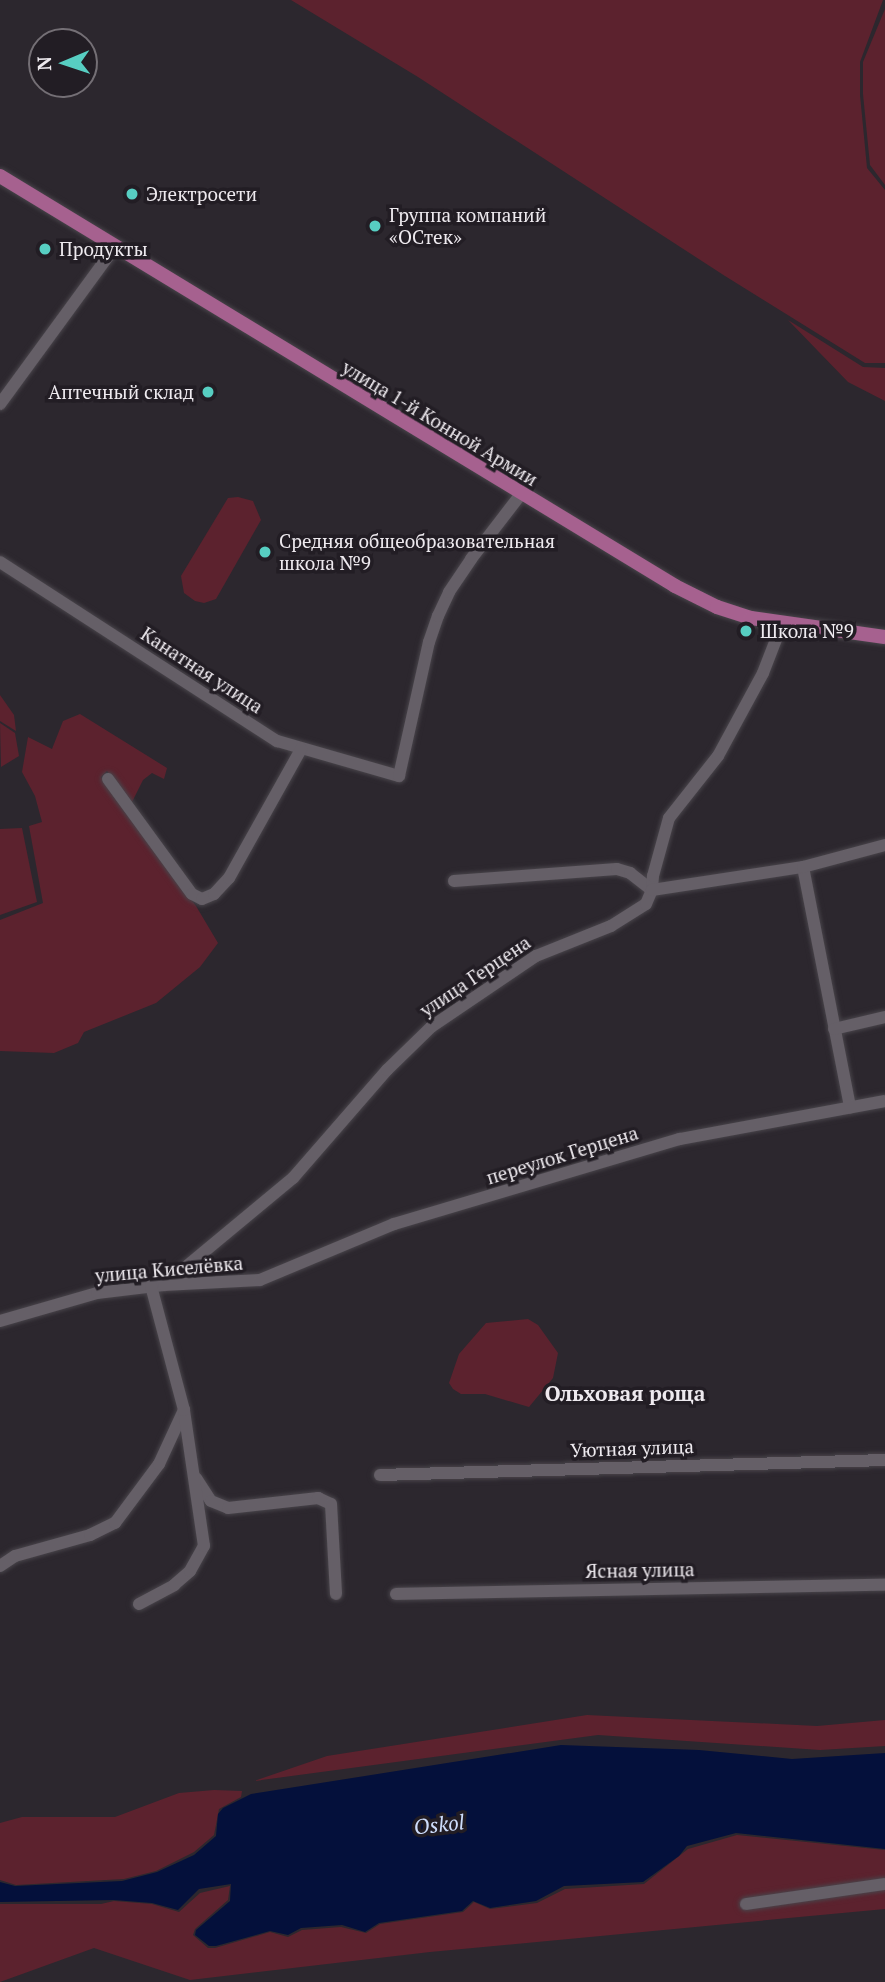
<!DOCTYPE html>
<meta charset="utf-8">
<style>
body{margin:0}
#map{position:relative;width:885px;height:1982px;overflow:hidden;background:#2c272e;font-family:"PT Serif",serif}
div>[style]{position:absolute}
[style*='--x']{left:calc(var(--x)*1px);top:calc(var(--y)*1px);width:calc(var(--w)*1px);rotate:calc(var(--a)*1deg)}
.green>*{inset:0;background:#5c222e}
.water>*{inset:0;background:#04103b}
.roads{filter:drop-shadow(0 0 2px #48444a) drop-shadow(0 0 2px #48444a)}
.minor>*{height:12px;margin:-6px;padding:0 6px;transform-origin:6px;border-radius:6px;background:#655f67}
.major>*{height:14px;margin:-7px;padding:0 7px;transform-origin:7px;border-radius:7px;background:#a6618f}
.dots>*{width:19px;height:19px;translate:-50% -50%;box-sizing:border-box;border:4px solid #221d24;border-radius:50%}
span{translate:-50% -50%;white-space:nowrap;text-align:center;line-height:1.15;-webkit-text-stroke:7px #221d24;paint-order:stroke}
.poi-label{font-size:19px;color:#eeeaef}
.left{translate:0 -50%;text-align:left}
.right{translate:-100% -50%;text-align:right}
.street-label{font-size:19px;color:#eeeaef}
.neighbourhood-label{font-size:21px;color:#eeeaef;font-weight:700}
.water-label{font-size:21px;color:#cddcfb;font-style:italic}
.north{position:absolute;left:28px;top:28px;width:70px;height:70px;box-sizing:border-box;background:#221d24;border:2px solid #746f75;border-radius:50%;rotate:268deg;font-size:19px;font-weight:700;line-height:28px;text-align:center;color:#eeeaef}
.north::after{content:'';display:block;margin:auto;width:24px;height:32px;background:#57cec2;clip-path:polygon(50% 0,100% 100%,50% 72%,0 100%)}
</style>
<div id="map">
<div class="green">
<i style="clip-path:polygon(291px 0,883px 0,860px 62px,860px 95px,867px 168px,885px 190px,885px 363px,865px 363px,725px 276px,418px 77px)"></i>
<i style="clip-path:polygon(885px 9px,885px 185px,870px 165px,863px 94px,863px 62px)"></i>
<i style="clip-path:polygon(788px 320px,863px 367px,885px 368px,885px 401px,848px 382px)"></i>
<i style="clip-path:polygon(238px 497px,253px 501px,261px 520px,216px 599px,204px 603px,195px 601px,184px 593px,181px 576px,228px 498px)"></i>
<i style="clip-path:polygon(0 695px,14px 715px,16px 731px,0 721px)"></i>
<i style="clip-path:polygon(80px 714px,167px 768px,164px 779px,152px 773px,143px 780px,132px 802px,107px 771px,101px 777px,196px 906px,218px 943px,200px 967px,156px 1003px,84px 1032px,78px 1043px,54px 1053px,0 1051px,0 920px,43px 903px,29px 826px,42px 822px,35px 796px,22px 772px,28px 737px,52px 749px,63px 721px)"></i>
<i style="clip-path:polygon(0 723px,15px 733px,19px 756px,1px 767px)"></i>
<i style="clip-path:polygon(22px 828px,37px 902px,0 915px,0 829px)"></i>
<i style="clip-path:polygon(528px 1319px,538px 1325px,558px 1353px,553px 1378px,529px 1407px,485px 1394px,461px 1394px,453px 1389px,449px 1383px,459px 1354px,486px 1323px)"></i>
<i style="clip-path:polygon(587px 1715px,817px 1726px,885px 1720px,885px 1746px,820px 1750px,598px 1735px,254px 1781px,327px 1756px)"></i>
<i style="clip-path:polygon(214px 1790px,242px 1791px,241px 1797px,219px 1809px,214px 1835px,194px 1852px,156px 1871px,124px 1879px,16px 1885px,0 1880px,0 1823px,22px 1817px,115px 1817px,179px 1793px)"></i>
<i style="clip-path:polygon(737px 1835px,885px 1850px,885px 1909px,430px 1952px,190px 1980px,94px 1948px,0 1982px,0 1904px,101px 1904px,114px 1901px,152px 1904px,179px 1912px,200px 1893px,230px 1886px,228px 1900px,195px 1929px,193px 1935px,208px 1948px,215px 1948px,270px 1932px,288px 1937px,302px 1930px,341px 1927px,366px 1933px,380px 1924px,463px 1912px,474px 1902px,490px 1909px,537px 1903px,565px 1889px,644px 1884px,688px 1849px)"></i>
</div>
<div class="water">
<i style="clip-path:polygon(561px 1745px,699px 1750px,792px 1759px,885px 1753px,885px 1849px,736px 1833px,687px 1846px,679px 1856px,643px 1882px,564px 1886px,536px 1901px,490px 1908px,473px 1901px,462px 1911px,379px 1923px,365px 1932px,342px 1925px,301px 1928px,288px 1935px,270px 1931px,216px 1946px,209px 1946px,195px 1935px,196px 1930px,230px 1901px,231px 1884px,199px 1889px,178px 1910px,152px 1903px,114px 1900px,0 1902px,0 1882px,15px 1886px,122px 1881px,157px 1872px,194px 1855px,216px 1836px,218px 1814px,223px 1808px,251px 1794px)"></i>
</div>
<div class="roads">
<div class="minor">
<i style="--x:0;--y:404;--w:195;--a:-53.8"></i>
<i style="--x:0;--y:562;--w:330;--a:32.9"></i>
<i style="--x:277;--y:741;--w:127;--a:16"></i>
<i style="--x:399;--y:776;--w:137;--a:-77.4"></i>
<i style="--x:429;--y:642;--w:28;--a:-71"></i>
<i style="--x:438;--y:616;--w:26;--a:-65"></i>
<i style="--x:449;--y:592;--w:40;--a:-56"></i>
<i style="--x:471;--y:559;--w:82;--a:-52.4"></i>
<i style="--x:108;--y:779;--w:142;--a:53.9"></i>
<i style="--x:192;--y:894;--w:11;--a:27"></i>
<i style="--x:202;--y:899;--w:13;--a:-23"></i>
<i style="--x:214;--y:894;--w:22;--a:-47"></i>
<i style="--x:229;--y:878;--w:148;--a:-60.8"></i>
<i style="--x:803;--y:867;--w:245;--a:78.9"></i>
<i style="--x:454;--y:881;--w:163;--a:-4.2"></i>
<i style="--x:617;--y:869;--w:14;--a:17"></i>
<i style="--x:630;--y:873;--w:28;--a:38"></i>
<i style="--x:652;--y:890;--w:14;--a:-86"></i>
<i style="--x:653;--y:876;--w:60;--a:-74.6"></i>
<i style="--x:669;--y:818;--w:79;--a:-51.7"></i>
<i style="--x:718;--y:756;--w:94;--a:-61.5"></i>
<i style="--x:763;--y:673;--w:53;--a:-68.8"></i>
<i style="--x:834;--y:1029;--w:52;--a:-13.2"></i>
<i style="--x:164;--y:1285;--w:168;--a:-39.7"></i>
<i style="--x:293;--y:1178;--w:143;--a:-49"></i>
<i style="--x:387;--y:1070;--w:62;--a:-44.3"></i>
<i style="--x:431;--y:1027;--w:127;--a:-34.1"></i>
<i style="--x:536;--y:956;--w:81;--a:-21.8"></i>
<i style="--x:611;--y:926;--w:41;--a:-32.2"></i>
<i style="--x:646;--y:904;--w:15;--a:-67"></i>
<i style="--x:652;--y:890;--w:153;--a:-8.7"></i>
<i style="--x:803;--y:867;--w:85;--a:-15"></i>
<i style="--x:0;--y:1321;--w:101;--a:-16.1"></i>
<i style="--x:97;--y:1293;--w:67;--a:-6.8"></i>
<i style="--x:164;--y:1285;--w:96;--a:-3"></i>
<i style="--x:260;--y:1280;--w:145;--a:-22.7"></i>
<i style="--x:394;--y:1224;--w:298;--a:-16.6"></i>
<i style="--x:680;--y:1139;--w:208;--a:-10.5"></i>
<i style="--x:380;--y:1475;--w:505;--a:-1.7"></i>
<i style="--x:196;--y:1478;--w:27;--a:57"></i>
<i style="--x:211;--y:1501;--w:18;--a:22"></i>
<i style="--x:228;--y:1508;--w:91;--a:-6.3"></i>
<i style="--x:318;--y:1498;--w:14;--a:25"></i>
<i style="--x:331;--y:1504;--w:90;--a:86.8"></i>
<i style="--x:0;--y:1566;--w:18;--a:-34"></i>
<i style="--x:15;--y:1556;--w:78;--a:-15.6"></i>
<i style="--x:90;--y:1535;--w:28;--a:-26"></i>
<i style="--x:115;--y:1523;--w:74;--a:-53.3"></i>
<i style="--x:159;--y:1464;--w:60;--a:-65.2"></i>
<i style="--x:396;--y:1594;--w:489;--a:-1.1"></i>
<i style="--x:139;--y:1604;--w:40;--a:-28"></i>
<i style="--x:174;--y:1585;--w:21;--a:-41"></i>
<i style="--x:190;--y:1571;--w:29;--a:-61"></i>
<i style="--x:204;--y:1546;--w:137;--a:-98.4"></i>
<i style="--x:184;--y:1410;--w:128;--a:-104.9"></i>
<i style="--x:746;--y:1904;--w:140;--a:-8.2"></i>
</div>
<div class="major">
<i style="--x:0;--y:176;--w:790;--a:31.27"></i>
<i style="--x:675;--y:586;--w:47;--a:26.6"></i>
<i style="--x:717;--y:607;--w:36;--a:18"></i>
<i style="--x:751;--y:618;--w:135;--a:8.1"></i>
</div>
</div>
<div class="dots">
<i style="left:132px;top:194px;background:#57cec2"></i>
<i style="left:375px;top:226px;background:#57cec2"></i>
<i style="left:45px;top:249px;background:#57cec2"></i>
<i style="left:208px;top:392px;background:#57cec2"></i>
<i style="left:265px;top:552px;background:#57cec2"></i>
<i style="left:746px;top:631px;background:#57cec2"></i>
</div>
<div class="poi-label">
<span class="left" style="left:146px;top:194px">Электросети</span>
<span class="left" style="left:389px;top:226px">Группа компаний<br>«ОСтек»</span>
<span class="left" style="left:59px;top:249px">Продукты</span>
<span class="right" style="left:194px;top:392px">Аптечный склад</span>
<span class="left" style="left:279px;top:552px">Средняя общеобразовательная<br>школа №9</span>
<span class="left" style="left:760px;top:631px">Школа №9</span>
</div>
<div class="street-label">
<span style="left:440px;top:423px;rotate:31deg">улица 1-й Конной Армии</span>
<span style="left:202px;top:670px;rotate:33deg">Канатная улица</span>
<span style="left:475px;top:976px;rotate:-34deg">улица Герцена</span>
<span style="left:562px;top:1155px;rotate:-17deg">переулок Герцена</span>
<span style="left:169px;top:1269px;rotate:-5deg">улица Киселёвка</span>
<span style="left:632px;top:1448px;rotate:-2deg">Уютная улица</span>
<span style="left:640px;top:1570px;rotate:-1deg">Ясная улица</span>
</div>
<div class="neighbourhood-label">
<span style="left:625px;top:1393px">Ольховая роща</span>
</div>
<div class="water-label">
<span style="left:439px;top:1824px;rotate:-6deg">Oskol</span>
</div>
<div class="north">N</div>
</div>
